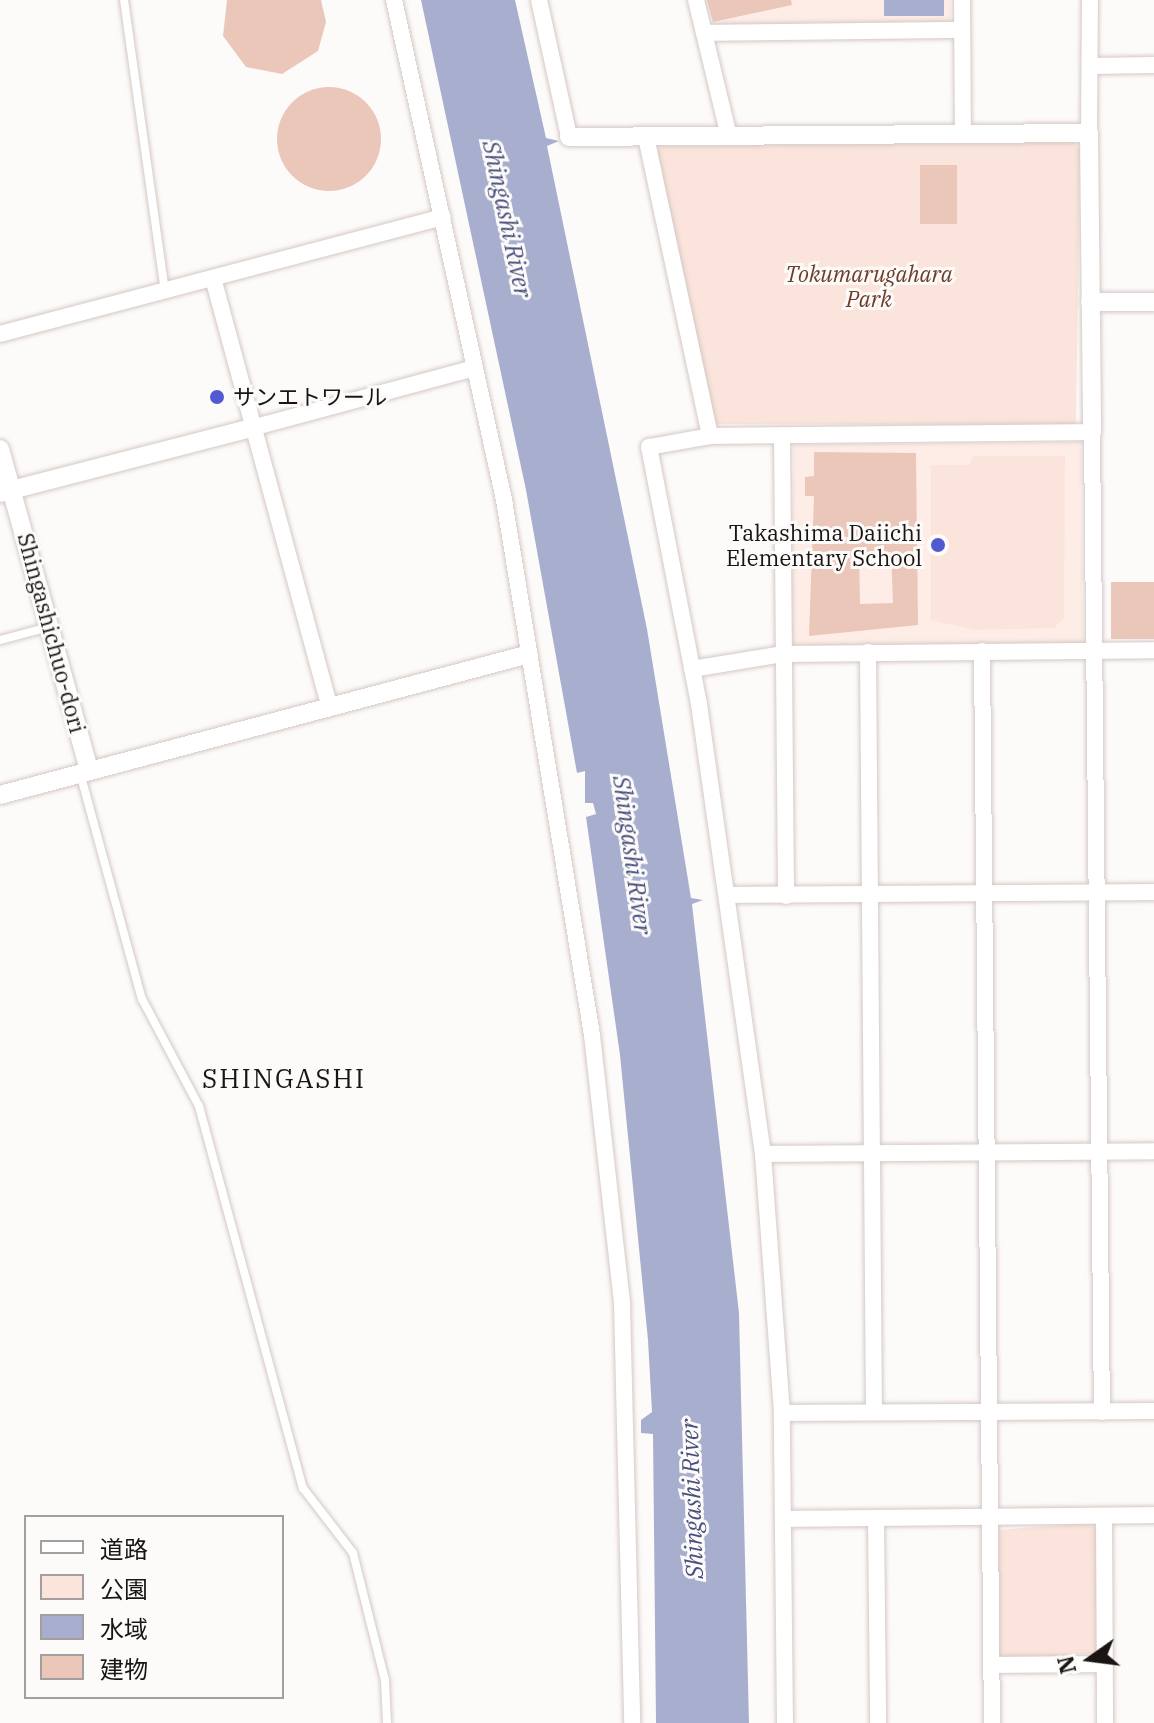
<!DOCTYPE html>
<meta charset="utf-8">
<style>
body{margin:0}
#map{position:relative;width:1154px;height:1723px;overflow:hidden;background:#fdfbfa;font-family:"IBM Plex Serif","Noto Sans JP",serif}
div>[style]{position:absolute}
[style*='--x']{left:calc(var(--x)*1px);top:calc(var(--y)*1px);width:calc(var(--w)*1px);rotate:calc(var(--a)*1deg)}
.built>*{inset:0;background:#feede7}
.green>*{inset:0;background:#fbe4db}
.water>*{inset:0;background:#a8afce;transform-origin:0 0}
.building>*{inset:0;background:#ebc7ba;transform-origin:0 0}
.round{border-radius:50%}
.roads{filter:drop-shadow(0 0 2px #d4c8c4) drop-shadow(0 0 2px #d4c8c4)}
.service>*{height:8px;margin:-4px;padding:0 4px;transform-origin:4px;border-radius:4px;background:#fff}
.minor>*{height:16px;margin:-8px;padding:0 8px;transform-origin:8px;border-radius:8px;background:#fff}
.tertiary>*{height:18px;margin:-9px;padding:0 9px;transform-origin:9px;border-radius:9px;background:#fff}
.dots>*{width:22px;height:22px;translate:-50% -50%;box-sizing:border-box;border:4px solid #fdfbfa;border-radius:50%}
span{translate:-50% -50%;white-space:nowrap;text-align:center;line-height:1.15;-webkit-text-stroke:6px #fdfbfa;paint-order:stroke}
.park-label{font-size:22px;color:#6d3d2a;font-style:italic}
.poi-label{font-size:22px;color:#191514}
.left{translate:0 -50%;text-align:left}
.right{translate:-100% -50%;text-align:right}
.street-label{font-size:22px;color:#191514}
.water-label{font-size:24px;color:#474f7c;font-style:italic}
.quarter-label{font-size:26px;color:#191514;letter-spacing:2px}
.legend{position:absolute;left:24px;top:1515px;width:260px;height:184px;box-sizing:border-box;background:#fdfbfa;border:2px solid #a29f9e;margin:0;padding:10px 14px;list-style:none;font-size:24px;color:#191514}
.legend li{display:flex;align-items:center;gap:16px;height:40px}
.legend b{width:40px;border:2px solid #a29f9e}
.north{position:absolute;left:1050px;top:1619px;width:80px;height:80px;-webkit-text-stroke:6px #fdfbfa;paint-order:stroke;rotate:256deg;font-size:22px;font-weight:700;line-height:32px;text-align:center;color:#191514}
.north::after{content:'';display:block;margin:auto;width:28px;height:36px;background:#191514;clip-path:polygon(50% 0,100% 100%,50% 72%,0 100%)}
</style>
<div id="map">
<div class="built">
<i style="clip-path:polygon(703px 0,950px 0,951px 18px,945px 25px,714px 25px)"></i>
<i style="clip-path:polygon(1081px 442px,1083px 646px,796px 648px,790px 641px,794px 445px)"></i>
</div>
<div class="green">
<i style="clip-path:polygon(1074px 142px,1080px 150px,1076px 425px,715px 424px,656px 153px,661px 146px)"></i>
<i style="clip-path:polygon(973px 456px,1065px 456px,1064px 618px,1054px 628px,975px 630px,931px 620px,931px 465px,969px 465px)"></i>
<i style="clip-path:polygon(1090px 1523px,1097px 1530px,1097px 1653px,1004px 1660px,998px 1654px,997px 1530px)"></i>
</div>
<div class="water">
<i style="clip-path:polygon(421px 0,515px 0,546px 138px,559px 141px,547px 146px,647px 629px,691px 898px,703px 900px,692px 904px,739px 1313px,749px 1723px,656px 1723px,653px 1434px,641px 1433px,641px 1420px,652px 1412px,648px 1340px,620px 1055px,586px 817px,596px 814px,593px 803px,585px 803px,585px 771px,577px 773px,526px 490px)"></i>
<i style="left:884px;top:0;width:60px;height:16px"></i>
</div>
<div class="building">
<i style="clip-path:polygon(227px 0,321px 0,326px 22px,318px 51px,282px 74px,246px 67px,223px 36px)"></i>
<i style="clip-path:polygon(707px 0,791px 0,792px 5px,713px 22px)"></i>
<i class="round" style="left:277px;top:87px;width:104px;height:104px"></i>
<i style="left:920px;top:165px;width:37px;height:59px"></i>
<i style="clip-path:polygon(evenodd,814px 452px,916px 453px,918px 625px,809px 636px,814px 496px,805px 496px,805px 477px,814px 476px,814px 452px,891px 552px,893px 603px,860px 604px,859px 553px,891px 552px)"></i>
<i style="left:1111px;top:582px;width:43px;height:57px"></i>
</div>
<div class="roads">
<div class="service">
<i style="--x:124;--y:0;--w:293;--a:82"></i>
<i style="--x:0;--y:640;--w:51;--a:-14.9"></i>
<i style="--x:80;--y:773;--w:234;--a:74.7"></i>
<i style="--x:142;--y:999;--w:121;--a:62"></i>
<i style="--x:199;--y:1106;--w:396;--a:74.8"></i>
<i style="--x:303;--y:1488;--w:82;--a:52.4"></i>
<i style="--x:353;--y:1553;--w:131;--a:75.9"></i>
<i style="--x:385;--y:1680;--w:43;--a:87.3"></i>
</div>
<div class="minor">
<i style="--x:394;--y:0;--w:512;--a:77.59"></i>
<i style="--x:504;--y:500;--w:542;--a:80.66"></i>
<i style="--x:592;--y:1035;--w:271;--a:83.6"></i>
<i style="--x:622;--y:1304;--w:419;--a:88.6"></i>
<i style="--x:539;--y:0;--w:140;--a:77.6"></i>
<i style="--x:696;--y:0;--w:140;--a:76.4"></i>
<i style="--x:962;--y:0;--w:134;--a:89.6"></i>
<i style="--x:704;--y:33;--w:258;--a:-0.7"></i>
<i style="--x:1091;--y:66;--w:63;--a:-0.9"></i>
<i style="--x:1089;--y:133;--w:133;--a:-89.6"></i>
<i style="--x:646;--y:137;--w:306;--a:77.9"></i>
<i style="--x:213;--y:278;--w:443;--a:74.8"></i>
<i style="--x:0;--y:334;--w:458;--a:-14.8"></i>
<i style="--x:252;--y:428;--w:231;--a:-15.1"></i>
<i style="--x:782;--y:435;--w:461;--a:89.5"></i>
<i style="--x:982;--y:651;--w:1072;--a:89.47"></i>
<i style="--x:868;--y:652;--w:760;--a:89.55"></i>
<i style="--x:692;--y:669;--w:93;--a:-9.3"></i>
<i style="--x:784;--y:654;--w:370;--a:-0.6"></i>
<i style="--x:727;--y:895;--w:427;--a:-0.4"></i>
<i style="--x:763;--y:1154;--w:391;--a:-0.4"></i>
<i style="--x:782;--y:1413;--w:372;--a:-0.3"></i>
<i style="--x:1104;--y:1516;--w:207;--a:89.7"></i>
<i style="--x:876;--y:1518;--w:205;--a:89.4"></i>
<i style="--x:786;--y:1519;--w:368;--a:-0.6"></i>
<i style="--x:991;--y:1665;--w:113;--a:-0.5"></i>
<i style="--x:785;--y:1723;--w:310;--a:-90.6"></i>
<i style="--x:782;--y:1413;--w:260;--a:-94.2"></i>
<i style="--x:763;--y:1154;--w:455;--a:-98.1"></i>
<i style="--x:699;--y:704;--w:262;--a:-101"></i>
<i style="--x:649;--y:447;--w:62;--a:-10.2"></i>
<i style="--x:710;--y:436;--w:382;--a:-0.6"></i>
<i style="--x:1092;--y:432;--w:980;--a:89.42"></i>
</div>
<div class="tertiary">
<i style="--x:569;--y:137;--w:520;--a:-0.44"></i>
<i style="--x:1089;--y:133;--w:299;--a:89.4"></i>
<i style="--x:1090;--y:302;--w:64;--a:0"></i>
<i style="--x:0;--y:449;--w:334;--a:74.5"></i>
<i style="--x:0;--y:493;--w:260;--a:-14.5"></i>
<i style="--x:0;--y:795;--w:547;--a:-14.92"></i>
</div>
</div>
<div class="dots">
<i style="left:217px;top:397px;background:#515ad0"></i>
<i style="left:938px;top:545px;background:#515ad0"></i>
</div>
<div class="park-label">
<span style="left:869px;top:286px">Tokumarugahara<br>Park</span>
</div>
<div class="poi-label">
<span class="left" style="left:233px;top:397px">サンエトワール</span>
<span class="right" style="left:922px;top:545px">Takashima Daiichi<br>Elementary School</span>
</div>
<div class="street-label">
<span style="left:52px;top:633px;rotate:75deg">Shingashichuo-dori</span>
</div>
<div class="water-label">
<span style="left:507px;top:219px;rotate:78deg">Shingashi River</span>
<span style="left:632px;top:855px;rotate:82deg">Shingashi River</span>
<span style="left:692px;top:1499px;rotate:-92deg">Shingashi River</span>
</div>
<div class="quarter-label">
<span style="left:284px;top:1079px">SHINGASHI</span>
</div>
<ul class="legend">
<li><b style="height:10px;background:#fff"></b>道路</li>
<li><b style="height:22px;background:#fbe4db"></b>公園</li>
<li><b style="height:22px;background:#a8afce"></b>水域</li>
<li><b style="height:22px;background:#ebc7ba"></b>建物</li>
</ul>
<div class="north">N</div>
</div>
